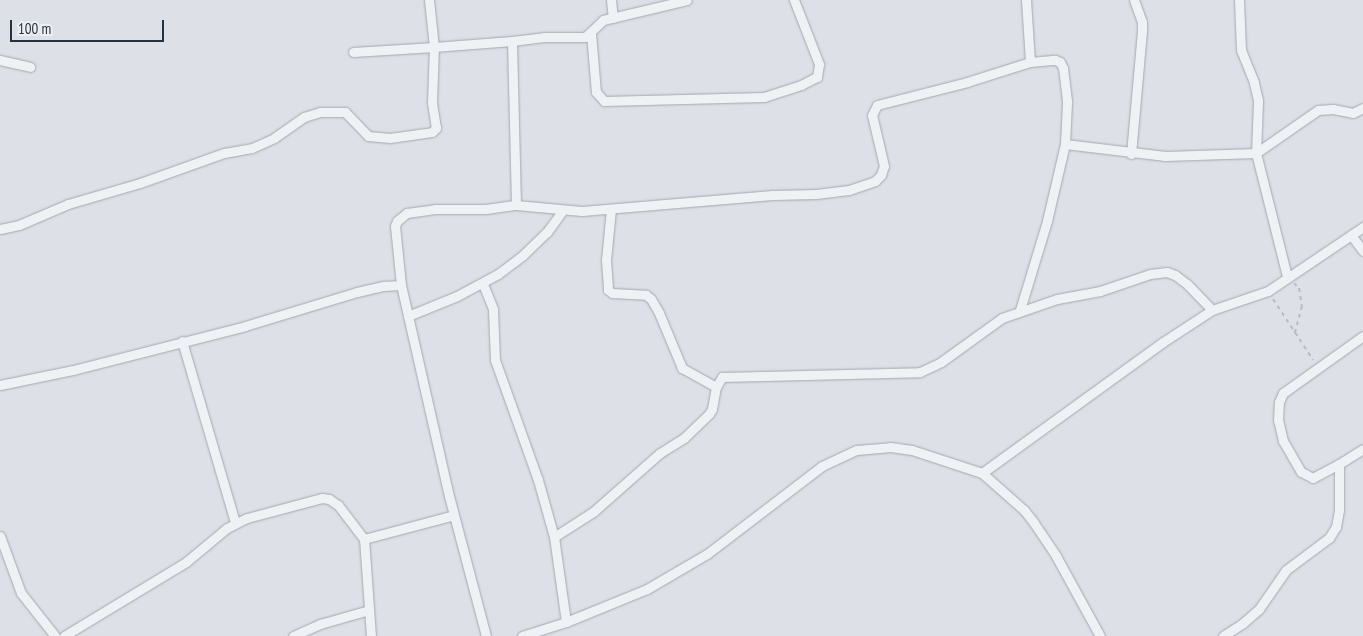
<!DOCTYPE html>
<style>
body{margin:0}
#map{position:relative;width:1363px;height:636px;overflow:hidden;background:#dde1e7;font-family:"PT Sans Narrow",sans-serif}
div>[style]{position:absolute}
[style*='--x']{left:calc(var(--x)*1px);top:calc(var(--y)*1px);width:calc(var(--w)*1px);rotate:calc(var(--a)*1deg)}
.path>*{height:2px;margin-top:-1px;transform-origin:0;background:repeating-linear-gradient(90deg,#b7bcc2 0 4px,transparent 0 8px)}
.roads{filter:drop-shadow(0 0 1px #a2a8b1) drop-shadow(0 0 1px #a2a8b1)}
.minor>*{height:9px;margin:-4.5px;padding:0 4.5px;transform-origin:4.5px;border-radius:4.5px;background:#eff2f5}
span{translate:-50% -50%;white-space:nowrap;text-align:center;line-height:1.15;-webkit-text-stroke:5px #ecf0f5;paint-order:stroke}
.scale{position:absolute;left:10px;top:20px;width:154px;height:22px;box-sizing:border-box;border:2px solid #26303e;border-top:0;padding-left:6px;font-size:15px;line-height:18px;white-space:nowrap;color:#26303e;-webkit-text-stroke:4px #ecf0f5;paint-order:stroke}
</style>
<div id="map">
<div class="path">
<i style="--x:1294;--y:283;--w:7;--a:45"></i>
<i style="--x:1299;--y:288;--w:18;--a:81"></i>
<i style="--x:1302;--y:306;--w:28;--a:105"></i>
<i style="--x:1273;--y:299;--w:73;--a:56.7"></i>
</div>
<div class="roads">
<div class="minor">
<i style="--x:429;--y:0;--w:47;--a:83.9"></i>
<i style="--x:434;--y:47;--w:78;--a:-4.4"></i>
<i style="--x:512;--y:41;--w:32;--a:-7"></i>
<i style="--x:544;--y:37;--w:41;--a:0"></i>
<i style="--x:585;--y:37;--w:25;--a:-43"></i>
<i style="--x:603;--y:20;--w:86;--a:-13.4"></i>
<i style="--x:611;--y:0;--w:18;--a:84"></i>
<i style="--x:1026;--y:0;--w:62;--a:86.3"></i>
<i style="--x:1239;--y:0;--w:50;--a:87.7"></i>
<i style="--x:1241;--y:50;--w:35;--a:68"></i>
<i style="--x:1254;--y:83;--w:18;--a:77"></i>
<i style="--x:1258;--y:101;--w:52;--a:92.2"></i>
<i style="--x:591;--y:33;--w:59;--a:85.2"></i>
<i style="--x:596;--y:92;--w:12;--a:48"></i>
<i style="--x:604;--y:101;--w:160;--a:-1.4"></i>
<i style="--x:764;--y:97;--w:39;--a:-18"></i>
<i style="--x:801;--y:85;--w:18;--a:-27"></i>
<i style="--x:817;--y:77;--w:13;--a:-81"></i>
<i style="--x:819;--y:64;--w:69;--a:-111.3"></i>
<i style="--x:512;--y:41;--w:164;--a:88.6"></i>
<i style="--x:0;--y:60;--w:31;--a:13"></i>
<i style="--x:1065;--y:144;--w:101;--a:6.8"></i>
<i style="--x:1165;--y:156;--w:91;--a:-1.9"></i>
<i style="--x:1256;--y:153;--w:127;--a:75.9"></i>
<i style="--x:1256;--y:153;--w:75;--a:-34.7"></i>
<i style="--x:1318;--y:110;--w:15;--a:-4"></i>
<i style="--x:1333;--y:109;--w:20;--a:11"></i>
<i style="--x:1353;--y:113;--w:11;--a:-27"></i>
<i style="--x:1131;--y:154;--w:124;--a:-84.9"></i>
<i style="--x:1142;--y:30;--w:8;--a:-90"></i>
<i style="--x:1142;--y:22;--w:23;--a:-110"></i>
<i style="--x:611;--y:209;--w:51;--a:95.6"></i>
<i style="--x:606;--y:260;--w:30;--a:86"></i>
<i style="--x:608;--y:290;--w:5;--a:37"></i>
<i style="--x:612;--y:293;--w:34;--a:3"></i>
<i style="--x:646;--y:295;--w:6;--a:39"></i>
<i style="--x:651;--y:299;--w:16;--a:60"></i>
<i style="--x:659;--y:313;--w:60;--a:67.3"></i>
<i style="--x:682;--y:368;--w:39;--a:29"></i>
<i style="--x:0;--y:229;--w:19;--a:-12"></i>
<i style="--x:19;--y:225;--w:53;--a:-23.2"></i>
<i style="--x:68;--y:204;--w:75;--a:-16.3"></i>
<i style="--x:140;--y:183;--w:89;--a:-19.7"></i>
<i style="--x:224;--y:153;--w:28;--a:-10"></i>
<i style="--x:252;--y:148;--w:24;--a:-24"></i>
<i style="--x:274;--y:138;--w:37;--a:-35"></i>
<i style="--x:304;--y:117;--w:17;--a:-17"></i>
<i style="--x:320;--y:112;--w:25;--a:0"></i>
<i style="--x:345;--y:112;--w:33;--a:46"></i>
<i style="--x:368;--y:136;--w:22;--a:5"></i>
<i style="--x:390;--y:138;--w:42;--a:-8.1"></i>
<i style="--x:432;--y:132;--w:6;--a:-45"></i>
<i style="--x:436;--y:128;--w:25;--a:-99"></i>
<i style="--x:432;--y:103;--w:56;--a:-88"></i>
<i style="--x:434;--y:47;--w:81;--a:176.5"></i>
<i style="--x:1351;--y:235;--w:20;--a:53"></i>
<i style="--x:483;--y:284;--w:27;--a:68"></i>
<i style="--x:493;--y:309;--w:51;--a:87.8"></i>
<i style="--x:495;--y:360;--w:127;--a:70.3"></i>
<i style="--x:538;--y:480;--w:59;--a:74.3"></i>
<i style="--x:401;--y:285;--w:59;--a:-95.8"></i>
<i style="--x:395;--y:226;--w:5;--a:-68"></i>
<i style="--x:397;--y:221;--w:13;--a:-39"></i>
<i style="--x:407;--y:213;--w:28;--a:-8"></i>
<i style="--x:435;--y:209;--w:51;--a:0"></i>
<i style="--x:486;--y:209;--w:30;--a:-8"></i>
<i style="--x:516;--y:205;--w:66;--a:5.2"></i>
<i style="--x:582;--y:211;--w:191;--a:-4.8"></i>
<i style="--x:772;--y:195;--w:44;--a:-1.3"></i>
<i style="--x:816;--y:194;--w:33;--a:-7"></i>
<i style="--x:849;--y:190;--w:28;--a:-19"></i>
<i style="--x:875;--y:181;--w:8;--a:-45"></i>
<i style="--x:881;--y:175;--w:9;--a:-72"></i>
<i style="--x:884;--y:166;--w:52;--a:-103.2"></i>
<i style="--x:872;--y:115;--w:11;--a:-63"></i>
<i style="--x:877;--y:105;--w:93;--a:-14.3"></i>
<i style="--x:967;--y:82;--w:66;--a:-17.6"></i>
<i style="--x:1030;--y:62;--w:25;--a:-5"></i>
<i style="--x:1055;--y:60;--w:5;--a:22"></i>
<i style="--x:1060;--y:62;--w:7;--a:63"></i>
<i style="--x:1063;--y:68;--w:35;--a:83"></i>
<i style="--x:1067;--y:103;--w:41;--a:92.8"></i>
<i style="--x:1065;--y:144;--w:79;--a:103.2"></i>
<i style="--x:1047;--y:221;--w:93;--a:106.9"></i>
<i style="--x:408;--y:316;--w:53;--a:-22.2"></i>
<i style="--x:457;--y:296;--w:47;--a:-28.2"></i>
<i style="--x:498;--y:274;--w:31;--a:-37"></i>
<i style="--x:523;--y:255;--w:33;--a:-44"></i>
<i style="--x:547;--y:232;--w:27;--a:-54"></i>
<i style="--x:182;--y:341;--w:189;--a:73.7"></i>
<i style="--x:0;--y:385;--w:75;--a:-11.6"></i>
<i style="--x:73;--y:370;--w:178;--a:-14.3"></i>
<i style="--x:245;--y:326;--w:117;--a:-16.9"></i>
<i style="--x:357;--y:292;--w:28;--a:-13"></i>
<i style="--x:384;--y:286;--w:17;--a:-3"></i>
<i style="--x:401;--y:285;--w:216;--a:77.2"></i>
<i style="--x:449;--y:496;--w:145;--a:75.2"></i>
<i style="--x:1339;--y:464;--w:30;--a:152"></i>
<i style="--x:1313;--y:478;--w:13;--a:-153"></i>
<i style="--x:1301;--y:472;--w:36;--a:-120"></i>
<i style="--x:1283;--y:441;--w:22;--a:-103"></i>
<i style="--x:1278;--y:420;--w:18;--a:-87"></i>
<i style="--x:1279;--y:402;--w:10;--a:-66"></i>
<i style="--x:1283;--y:393;--w:98;--a:-35.5"></i>
<i style="--x:982;--y:473;--w:56;--a:41.4"></i>
<i style="--x:1024;--y:510;--w:16;--a:52"></i>
<i style="--x:1034;--y:523;--w:40;--a:56"></i>
<i style="--x:1056;--y:556;--w:91;--a:61.2"></i>
<i style="--x:0;--y:536;--w:61;--a:69.8"></i>
<i style="--x:21;--y:593;--w:55;--a:51.7"></i>
<i style="--x:566;--y:622;--w:86;--a:-98"></i>
<i style="--x:554;--y:537;--w:46;--a:-32.7"></i>
<i style="--x:593;--y:512;--w:89;--a:-41.4"></i>
<i style="--x:660;--y:453;--w:28;--a:-32"></i>
<i style="--x:684;--y:438;--w:35;--a:-44"></i>
<i style="--x:709;--y:414;--w:6;--a:-59"></i>
<i style="--x:712;--y:409;--w:22;--a:-80"></i>
<i style="--x:716;--y:387;--w:12;--a:-59"></i>
<i style="--x:722;--y:377;--w:198;--a:-1.4"></i>
<i style="--x:920;--y:372;--w:23;--a:-25"></i>
<i style="--x:941;--y:362;--w:75;--a:-35.8"></i>
<i style="--x:1002;--y:318;--w:58;--a:-19.1"></i>
<i style="--x:1057;--y:299;--w:44;--a:-10.5"></i>
<i style="--x:1100;--y:291;--w:53;--a:-18.8"></i>
<i style="--x:1150;--y:274;--w:17;--a:-7"></i>
<i style="--x:1167;--y:272;--w:9;--a:21"></i>
<i style="--x:1175;--y:275;--w:15;--a:37"></i>
<i style="--x:1187;--y:284;--w:36;--a:46"></i>
<i style="--x:64;--y:636;--w:143;--a:-31.2"></i>
<i style="--x:186;--y:562;--w:53;--a:-39.7"></i>
<i style="--x:227;--y:528;--w:22;--a:-27"></i>
<i style="--x:247;--y:518;--w:78;--a:-14.9"></i>
<i style="--x:322;--y:498;--w:7;--a:8"></i>
<i style="--x:329;--y:499;--w:11;--a:34"></i>
<i style="--x:338;--y:505;--w:43;--a:52.6"></i>
<i style="--x:293;--y:636;--w:30;--a:-24"></i>
<i style="--x:320;--y:624;--w:51;--a:-15.9"></i>
<i style="--x:371;--y:636;--w:97;--a:-94.1"></i>
<i style="--x:364;--y:539;--w:93;--a:-14.9"></i>
<i style="--x:522;--y:636;--w:46;--a:-17.7"></i>
<i style="--x:566;--y:622;--w:87;--a:-22.2"></i>
<i style="--x:647;--y:589;--w:69;--a:-30.3"></i>
<i style="--x:707;--y:554;--w:145;--a:-37.4"></i>
<i style="--x:822;--y:466;--w:38;--a:-25"></i>
<i style="--x:857;--y:450;--w:33;--a:-5"></i>
<i style="--x:890;--y:447;--w:22;--a:8"></i>
<i style="--x:912;--y:450;--w:74;--a:18.2"></i>
<i style="--x:982;--y:473;--w:223;--a:-35.9"></i>
<i style="--x:1163;--y:342;--w:59;--a:-33.1"></i>
<i style="--x:1212;--y:310;--w:59;--a:-18.7"></i>
<i style="--x:1268;--y:291;--w:115;--a:-34"></i>
<i style="--x:1223;--y:636;--w:24;--a:-33"></i>
<i style="--x:1243;--y:623;--w:21;--a:-41"></i>
<i style="--x:1259;--y:609;--w:47;--a:-55.3"></i>
<i style="--x:1286;--y:570;--w:54;--a:-36.7"></i>
<i style="--x:1329;--y:538;--w:13;--a:-58"></i>
<i style="--x:1336;--y:527;--w:17;--a:-80"></i>
<i style="--x:1339;--y:510;--w:46;--a:-90"></i>
<i style="--x:1339;--y:464;--w:28;--a:-32"></i>
</div>
</div>
<div class="scale">100 m</div>
</div>
